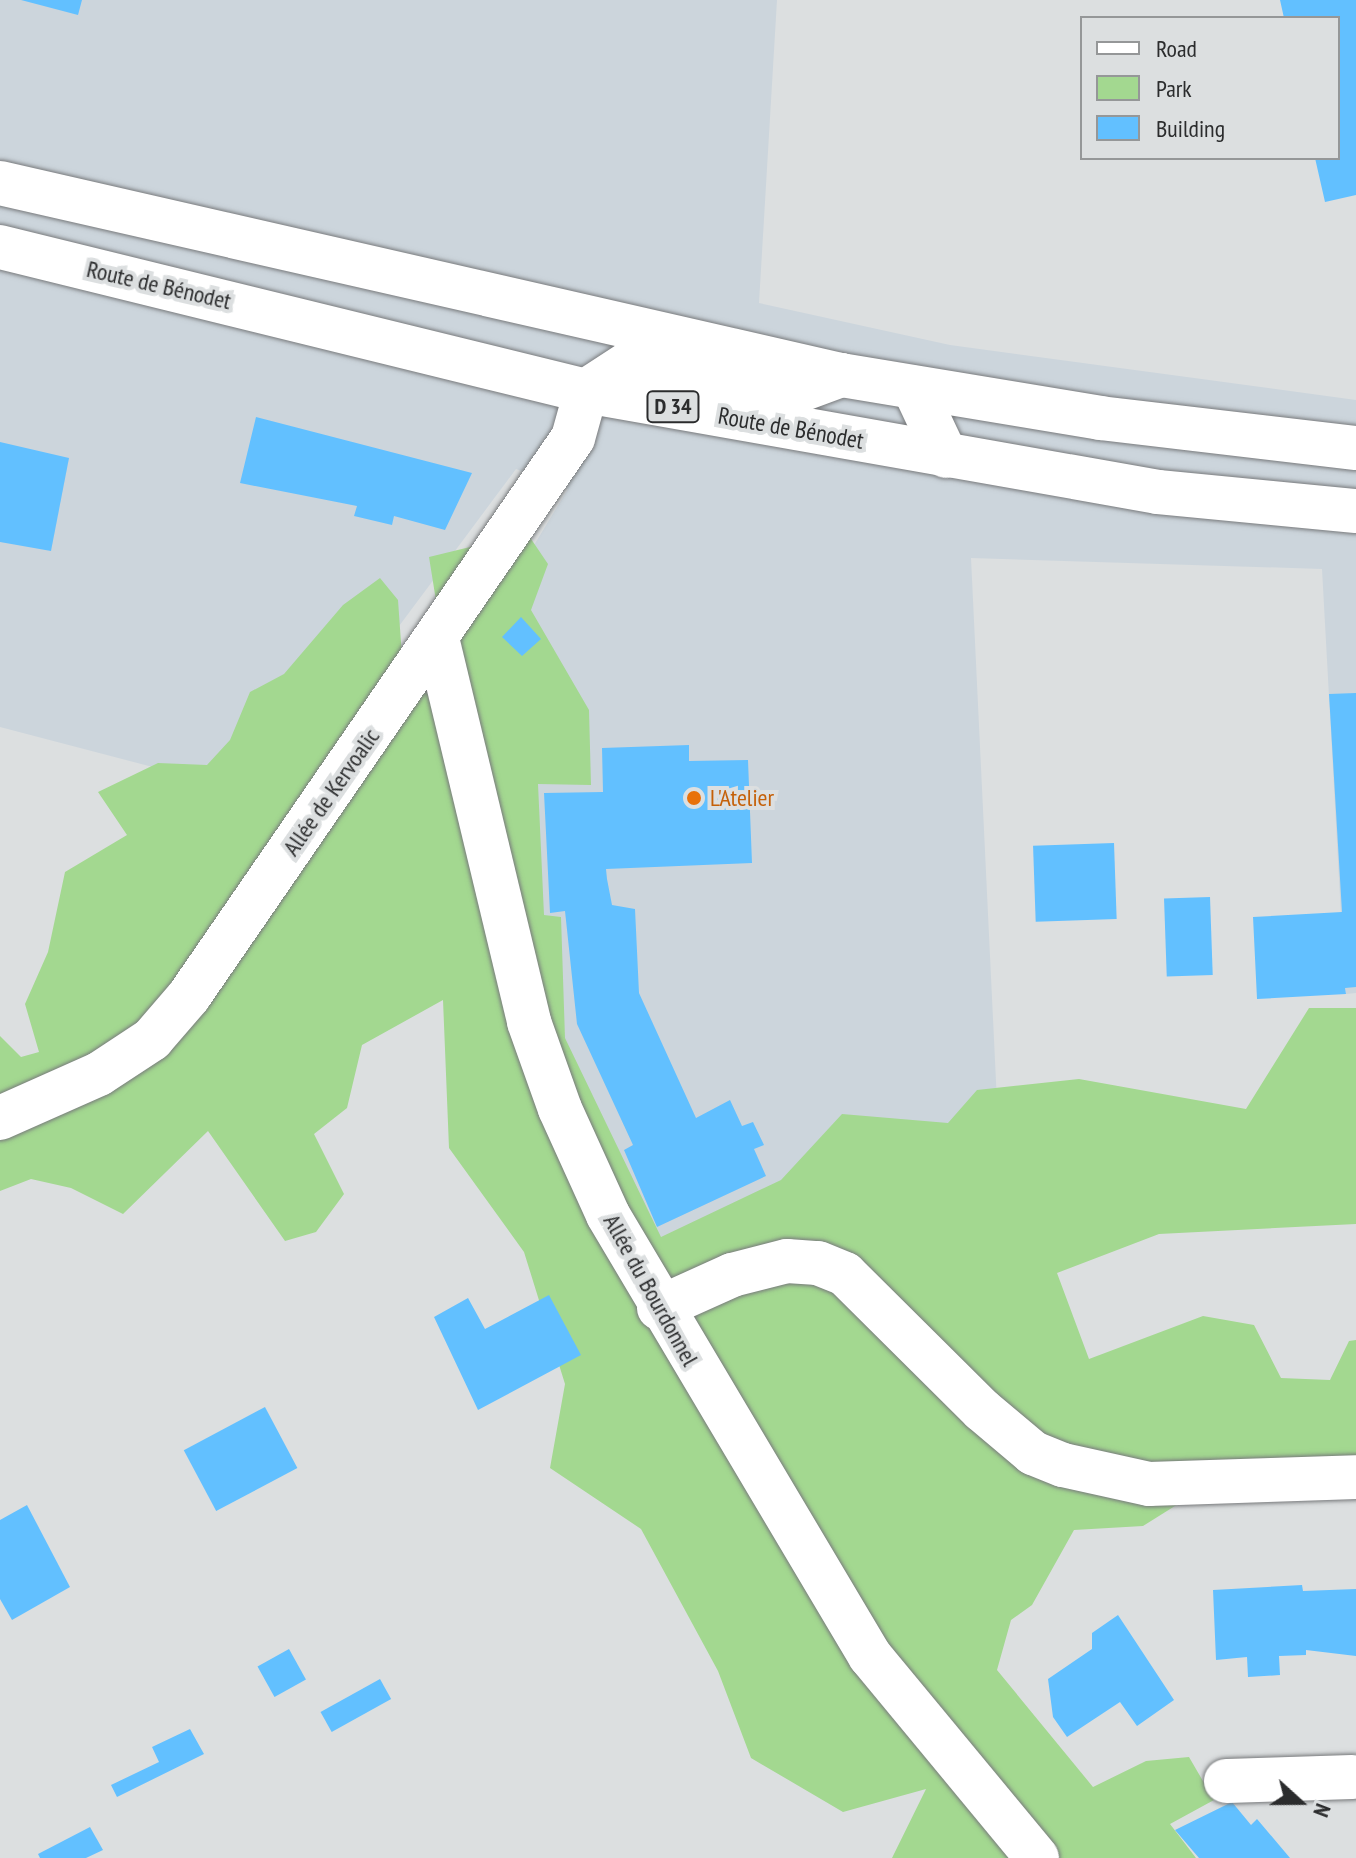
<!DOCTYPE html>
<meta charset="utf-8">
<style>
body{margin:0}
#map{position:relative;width:1356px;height:1858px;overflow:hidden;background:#dcdfe0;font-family:"PT Sans Narrow",sans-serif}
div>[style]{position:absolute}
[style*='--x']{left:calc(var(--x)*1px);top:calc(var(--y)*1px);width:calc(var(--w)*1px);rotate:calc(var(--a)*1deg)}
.built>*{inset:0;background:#ccd5dc}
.green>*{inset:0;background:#a3d890}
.building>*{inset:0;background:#62c0ff;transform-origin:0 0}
.roads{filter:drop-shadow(0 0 2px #787a7c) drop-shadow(0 0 2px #787a7c)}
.minor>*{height:44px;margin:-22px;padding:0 22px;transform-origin:22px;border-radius:22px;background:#fff}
.major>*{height:44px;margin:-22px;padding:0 22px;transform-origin:22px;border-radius:22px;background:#fff}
.dots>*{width:22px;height:22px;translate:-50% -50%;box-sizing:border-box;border:4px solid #dcdfe0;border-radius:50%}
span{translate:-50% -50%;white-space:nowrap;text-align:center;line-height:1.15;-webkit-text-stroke:8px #dcdfe0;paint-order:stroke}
.shield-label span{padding:2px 6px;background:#dcdfe0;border:2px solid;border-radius:6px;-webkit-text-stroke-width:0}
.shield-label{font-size:22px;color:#2b2c2d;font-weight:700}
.street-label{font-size:24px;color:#2b2c2d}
.food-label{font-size:24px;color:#c56008}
.left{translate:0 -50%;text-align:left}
.legend{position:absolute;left:1080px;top:16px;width:260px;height:144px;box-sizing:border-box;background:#dcdfe0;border:2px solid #959798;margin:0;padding:10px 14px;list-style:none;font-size:24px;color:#2b2c2d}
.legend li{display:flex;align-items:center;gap:16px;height:40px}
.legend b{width:40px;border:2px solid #959798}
.north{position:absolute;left:1260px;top:1762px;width:80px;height:80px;-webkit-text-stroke:6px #dcdfe0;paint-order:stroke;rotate:111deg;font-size:22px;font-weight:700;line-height:32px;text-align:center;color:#2b2c2d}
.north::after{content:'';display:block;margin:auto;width:28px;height:36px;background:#2b2c2d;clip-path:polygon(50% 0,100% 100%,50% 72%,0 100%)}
</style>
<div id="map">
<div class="built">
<i style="clip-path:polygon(0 0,777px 0,759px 303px,950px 345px,1356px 400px,1356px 993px,1346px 994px,1345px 988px,1322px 569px,971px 558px,1001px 1186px,657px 1268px,534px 972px,488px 621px,568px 489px,516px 469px,271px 798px,0 727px)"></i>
</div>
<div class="green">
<i style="clip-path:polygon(527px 533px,548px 564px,531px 610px,589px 710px,591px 785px,538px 784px,544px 915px,561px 917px,565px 1038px,661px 1237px,781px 1180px,842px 1114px,948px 1123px,977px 1090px,1079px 1079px,1246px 1109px,1309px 1008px,1356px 1008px,1356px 1224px,1159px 1234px,1057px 1273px,1089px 1359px,1203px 1316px,1254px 1325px,1281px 1378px,1330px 1380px,1349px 1341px,1356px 1340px,1356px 1461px,1234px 1469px,1143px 1526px,1074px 1530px,1032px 1605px,1011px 1620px,997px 1670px,1093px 1787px,1146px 1761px,1189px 1757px,1214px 1800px,1170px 1824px,1196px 1858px,892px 1858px,926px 1789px,843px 1812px,751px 1758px,718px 1671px,641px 1529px,550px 1468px,565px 1384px,524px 1252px,449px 1148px,443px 1000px,362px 1045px,347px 1108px,314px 1134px,344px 1194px,316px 1232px,285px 1241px,208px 1131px,123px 1214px,71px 1188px,31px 1179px,0 1191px,0 1036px,21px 1057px,39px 1052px,25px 1004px,48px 952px,65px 872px,127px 835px,98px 792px,158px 763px,207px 765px,230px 740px,250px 692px,284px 674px,343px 605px,380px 578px,398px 600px,404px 685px,474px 622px,437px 607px,429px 557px)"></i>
</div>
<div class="building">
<i style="clip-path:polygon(21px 0,82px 0,78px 15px)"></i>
<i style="clip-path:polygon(1280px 0,1356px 0,1356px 195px,1325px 202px,1315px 158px,1338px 158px,1338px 18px,1284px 18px)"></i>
<i style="clip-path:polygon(256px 417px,472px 473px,445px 530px,394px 516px,392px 525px,354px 516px,357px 506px,240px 483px)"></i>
<i style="clip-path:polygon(0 442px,69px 458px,51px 551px,0 542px)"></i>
<i style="clip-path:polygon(521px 617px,541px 639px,522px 656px,502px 637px)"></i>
<i style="clip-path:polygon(1356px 693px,1356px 987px,1345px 988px,1346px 994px,1257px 999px,1253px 917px,1342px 912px,1329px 694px)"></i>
<i style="clip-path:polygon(689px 745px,689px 761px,748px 760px,752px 863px,606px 869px,607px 879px,612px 905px,635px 909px,639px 993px,696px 1118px,730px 1100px,742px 1126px,753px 1122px,764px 1145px,754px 1149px,766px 1176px,657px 1227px,624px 1150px,633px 1145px,577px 1024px,565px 911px,550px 913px,544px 793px,603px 792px,602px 748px)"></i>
<i style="left:1114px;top:843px;width:76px;height:81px;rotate:88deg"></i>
<i style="left:1210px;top:897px;width:78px;height:46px;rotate:88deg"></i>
<i style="clip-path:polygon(549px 1295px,581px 1355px,478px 1410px,434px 1317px,468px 1298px,485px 1329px)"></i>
<i style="left:265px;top:1407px;width:69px;height:92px;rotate:62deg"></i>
<i style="clip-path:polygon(27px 1505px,70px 1587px,12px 1620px,0 1599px,0 1520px)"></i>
<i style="clip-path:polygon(1302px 1585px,1303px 1591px,1356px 1589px,1356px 1656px,1306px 1650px,1306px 1655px,1279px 1656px,1280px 1675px,1248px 1677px,1247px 1657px,1216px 1660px,1213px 1590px)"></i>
<i style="clip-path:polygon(1118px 1615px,1174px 1700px,1137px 1726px,1120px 1702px,1067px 1737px,1053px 1717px,1048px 1679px,1092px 1649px,1092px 1633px)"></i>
<i style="left:289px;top:1649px;width:35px;height:36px;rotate:61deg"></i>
<i style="left:380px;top:1679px;width:23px;height:68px;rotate:61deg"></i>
<i style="clip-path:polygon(190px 1729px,204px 1754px,117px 1797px,111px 1785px,159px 1762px,152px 1747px)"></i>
<i style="clip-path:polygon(1232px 1802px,1251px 1825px,1257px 1819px,1290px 1858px,1199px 1858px,1175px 1830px)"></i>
<i style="clip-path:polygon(90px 1827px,103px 1850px,86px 1858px,40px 1858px,38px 1854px)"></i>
</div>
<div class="roads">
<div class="minor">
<i style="--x:914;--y:388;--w:75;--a:64.8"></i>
<i style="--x:437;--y:638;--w:395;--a:76.5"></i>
<i style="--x:529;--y:1022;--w:92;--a:70.4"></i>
<i style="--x:560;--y:1109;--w:116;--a:65.6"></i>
<i style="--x:608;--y:1215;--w:513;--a:59.29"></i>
<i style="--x:870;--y:1656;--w:262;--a:50.4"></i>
<i style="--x:0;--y:1118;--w:108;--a:-24"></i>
<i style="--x:99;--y:1074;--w:64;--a:-33.4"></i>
<i style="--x:152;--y:1039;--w:57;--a:-49.3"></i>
<i style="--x:189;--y:996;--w:677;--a:-55.47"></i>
<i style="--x:573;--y:438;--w:49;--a:-74.5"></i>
<i style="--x:586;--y:391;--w:55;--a:-33.1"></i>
<i style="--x:632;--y:361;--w:166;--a:10.8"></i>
<i style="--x:795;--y:392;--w:49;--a:-20.3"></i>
<i style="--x:659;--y:1308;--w:80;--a:-24.3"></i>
<i style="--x:732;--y:1275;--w:57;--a:-14.3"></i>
<i style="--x:787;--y:1261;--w:31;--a:4"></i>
<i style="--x:818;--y:1263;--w:29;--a:22"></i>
<i style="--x:845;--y:1274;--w:193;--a:44.8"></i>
<i style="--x:982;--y:1410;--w:67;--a:40.1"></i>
<i style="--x:1033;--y:1453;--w:32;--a:22"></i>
<i style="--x:1063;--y:1465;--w:88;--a:12.5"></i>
<i style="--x:1149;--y:1484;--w:207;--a:-1.9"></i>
<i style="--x:1226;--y:1781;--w:127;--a:-1.8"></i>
</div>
<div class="major">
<i style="--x:0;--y:183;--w:863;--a:12.86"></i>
<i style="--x:841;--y:375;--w:263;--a:9.4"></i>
<i style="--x:1100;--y:418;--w:258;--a:6.7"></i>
<i style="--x:0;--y:247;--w:603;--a:13.81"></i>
<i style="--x:586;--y:391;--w:581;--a:10.01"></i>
<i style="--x:1158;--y:492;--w:199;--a:5.5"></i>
</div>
</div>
<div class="dots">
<i style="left:694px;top:798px;background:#e8710a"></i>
</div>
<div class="shield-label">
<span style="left:673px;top:407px">D 34</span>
</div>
<div class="street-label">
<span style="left:159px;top:285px;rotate:13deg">Route de Bénodet</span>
<span style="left:791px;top:428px;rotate:10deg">Route de Bénodet</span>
<span style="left:331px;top:792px;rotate:-55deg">Allée de Kervoalic</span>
<span style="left:651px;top:1290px;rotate:61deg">Allée du Bourdonnel</span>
</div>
<div class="food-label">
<span class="left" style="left:710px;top:798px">L'Atelier</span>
</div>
<ul class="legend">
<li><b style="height:10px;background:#fff"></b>Road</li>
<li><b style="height:22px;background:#a3d890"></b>Park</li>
<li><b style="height:22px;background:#62c0ff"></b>Building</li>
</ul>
<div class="north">N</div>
</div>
